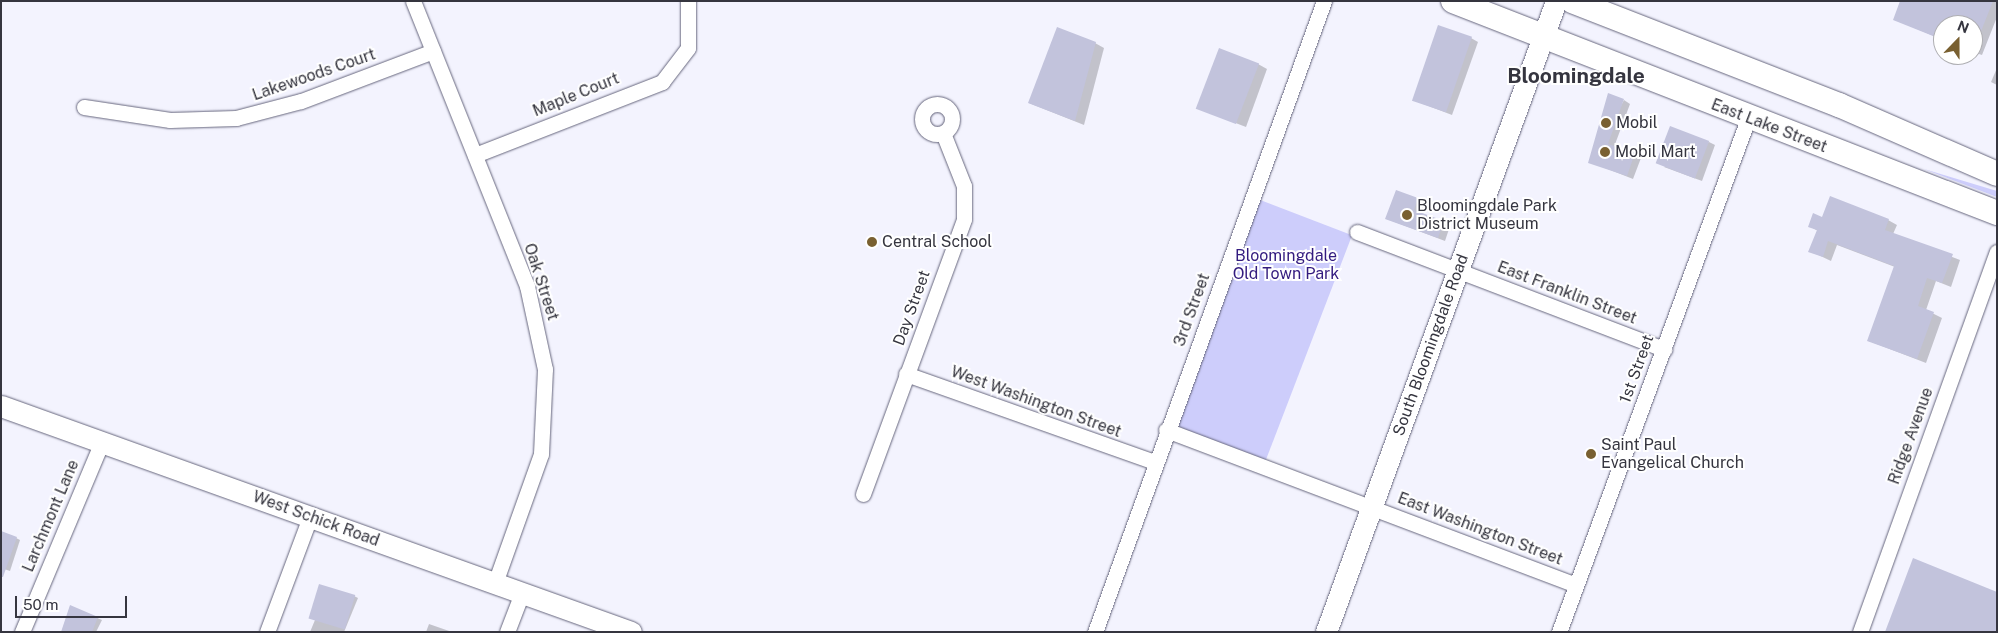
<!DOCTYPE html>
<style>
body{margin:0}
#map{position:relative;width:1998px;height:633px;overflow:hidden;background:#f3f3fe;font-family:"Public Sans",sans-serif}
div>[style]{position:absolute}
[style*='--x']{left:calc(var(--x)*1px);top:calc(var(--y)*1px);width:calc(var(--w)*1px);rotate:calc(var(--a)*1deg)}
.green>*{inset:0;background:#cdcdfb;transform-origin:0 0}
.shadow>*{inset:0;background:#0003}
.building>*{inset:0;background:#c2c3dc;transform-origin:0 0}
.roads{filter:drop-shadow(0 0 1px #66667d) drop-shadow(0 0 1px #66667d)}
.street>*{height:15px;margin:-7.5px;padding:0 7.5px;transform-origin:7.5px;border-radius:7.5px;background:#fff}
.street>.ring{margin:-7.5px;padding:0;box-sizing:content-box;background:none;border:15px solid #fff;border-radius:50%}
.secondary>*{height:21px;margin:-10.5px;padding:0 10.5px;transform-origin:10.5px;border-radius:10.5px;background:#fff}
.primary>*{height:24px;margin:-12px;padding:0 12px;transform-origin:12px;border-radius:12px;background:#fff}
.dots>*{width:14px;height:14px;translate:-50% -50%;box-sizing:border-box;border:2px solid #fff;border-radius:50%}
span{translate:-50% -50%;white-space:nowrap;text-align:center;line-height:1.15;-webkit-text-stroke:4px #fff;paint-order:stroke}
.street-label{font-size:16px;color:#35353f}
.poi-label{font-size:16px;color:#35353f}
.left{translate:0 -50%;text-align:left}
.park-label{font-size:16px;color:#331b7f}
.district-label{font-size:21px;color:#35353f;font-weight:700}
.frame{position:absolute;inset:0;border:2px solid #35353f;pointer-events:none}
.north{position:absolute;left:1933px;top:15px;width:50px;height:50px;box-sizing:border-box;background:#fff;border:1px solid #aeaeb2;border-radius:50%;rotate:22deg;font-size:14px;font-weight:700;line-height:20px;text-align:center;color:#35353f}
.north::after{content:'';display:block;margin:auto;width:18px;height:22px;background:#796031;clip-path:polygon(50% 0,100% 100%,50% 72%,0 100%)}
.scale{position:absolute;left:15px;top:596px;width:112px;height:22px;box-sizing:border-box;border:2px solid #35353f;border-top:0;padding-left:6px;font-size:15px;line-height:18px;white-space:nowrap;color:#35353f;-webkit-text-stroke:4px #fff;paint-order:stroke}
</style>
<div id="map">
<div class="green">
<i style="clip-path:polygon(1924px 169px,1997px 191px,1997px 197px)"></i>
<i style="left:1255px;top:198px;width:104px;height:244px;rotate:21deg"></i>
</div>
<div class="shadow">
<i style="clip-path:polygon(1902px 1px,1997px 1px,1997px 17px,1982px 55px,1973px 52px,1973px 25px,1943px 25px,1943px 40px,1894px 19px)"></i>
<i style="clip-path:polygon(1471px 38px,1478px 42px,1452px 115px,1413px 100px)"></i>
<i style="clip-path:polygon(1095px 43px,1104px 48px,1084px 125px,1029px 103px)"></i>
<i style="clip-path:polygon(1258px 64px,1267px 69px,1246px 127px,1199px 109px)"></i>
<i style="clip-path:polygon(1997px 68px,1997px 85px,1991px 82px)"></i>
<i style="clip-path:polygon(1624px 100px,1630px 104px,1614px 147px,1641px 158px,1633px 179px,1590px 162px)"></i>
<i style="clip-path:polygon(1709px 142px,1715px 145px,1702px 181px,1664px 167px)"></i>
<i style="clip-path:polygon(1396px 192px,1424px 203px,1420px 214px,1450px 226px,1445px 241px,1387px 219px)"></i>
<i style="clip-path:polygon(1822px 219px,1888px 220px,1897px 225px,1893px 234px,1960px 260px,1951px 287px,1936px 281px,1926px 310px,1942px 318px,1926px 363px,1869px 341px,1895px 267px,1837px 245px,1831px 261px,1810px 251px,1818px 231px,1809px 226px)"></i>
<i style="clip-path:polygon(16px 538px,20px 540px,10px 571px,1px 568px)"></i>
<i style="clip-path:polygon(354px 596px,358px 598px,344px 632px,310px 632px,315px 620px)"></i>
<i style="clip-path:polygon(71px 607px,102px 620px,96px 632px,62px 632px)"></i>
<i style="clip-path:polygon(429px 624px,452px 632px,426px 632px)"></i>
</div>
<div class="building">
<i style="clip-path:polygon(1900px 1px,1993px 1px,1974px 49px,1973px 25px,1943px 25px,1943px 40px,1893px 20px)"></i>
<i style="left:1438px;top:25px;width:36px;height:80px;rotate:19deg"></i>
<i style="clip-path:polygon(1057px 27px,1096px 42px,1075px 121px,1028px 103px)"></i>
<i style="left:1219px;top:48px;width:43px;height:65px;rotate:21deg"></i>
<i style="clip-path:polygon(1608px 93px,1624px 99px,1608px 144px,1635px 153px,1627px 176px,1588px 163px)"></i>
<i style="left:1670px;top:126px;width:42px;height:40px;rotate:21deg"></i>
<i style="clip-path:polygon(1396px 190px,1418px 198px,1414px 210px,1444px 221px,1438px 238px,1385px 219px)"></i>
<i style="clip-path:polygon(1830px 196px,1889px 219px,1885px 230px,1953px 254px,1942px 283px,1927px 278px,1918px 306px,1934px 312px,1917px 359px,1867px 341px,1894px 266px,1828px 241px,1823px 257px,1808px 252px,1817px 230px,1808px 227px,1813px 213px,1822px 217px)"></i>
<i style="clip-path:polygon(1px 531px,17px 537px,3px 577px,1px 577px)"></i>
<i style="clip-path:polygon(1913px 558px,1997px 592px,1997px 632px,1885px 632px)"></i>
<i style="left:319px;top:584px;width:38px;height:36px;rotate:17deg"></i>
<i style="clip-path:polygon(70px 605px,98px 617px,92px 632px,61px 632px)"></i>
</div>
<div class="roads">
<div class="street">
<i style="--x:413;--y:1;--w:307;--a:68.2"></i>
<i style="--x:527;--y:286;--w:85;--a:77.8"></i>
<i style="--x:545;--y:369;--w:85;--a:92.7"></i>
<i style="--x:541;--y:454;--w:137;--a:109.6"></i>
<i class="ring" style="left:922px;top:104px;width:15px;height:15px"></i>
<i style="--x:84;--y:107;--w:87;--a:8.6"></i>
<i style="--x:170;--y:120;--w:66;--a:-1.7"></i>
<i style="--x:236;--y:118;--w:67;--a:-14.7"></i>
<i style="--x:301;--y:101;--w:141;--a:-20.7"></i>
<i style="--x:475;--y:155;--w:201;--a:-21.3"></i>
<i style="--x:662;--y:82;--w:43;--a:-52.6"></i>
<i style="--x:688;--y:48;--w:47;--a:-90"></i>
<i style="--x:1357;--y:232;--w:329;--a:20.9"></i>
<i style="--x:906;--y:374;--w:263;--a:19.5"></i>
<i style="--x:1166;--y:430;--w:438;--a:20.7"></i>
<i style="--x:863;--y:494;--w:293;--a:-69.8"></i>
<i style="--x:964;--y:219;--w:33;--a:-90"></i>
<i style="--x:964;--y:186;--w:57;--a:-111.6"></i>
<i style="--x:22;--y:632;--w:206;--a:-67.2"></i>
<i style="--x:267;--y:632;--w:123;--a:-69.5"></i>
<i style="--x:507;--y:632;--w:42;--a:-69"></i>
<i style="--x:1095;--y:632;--w:671;--a:-70.05"></i>
<i style="--x:1559;--y:632;--w:547;--a:-69.78"></i>
<i style="--x:1860;--y:632;--w:404;--a:-70.2"></i>
</div>
<div class="secondary">
<i style="--x:1;--y:406;--w:669;--a:19.73"></i>
<i style="--x:1326;--y:632;--w:672;--a:-69.97"></i>
</div>
<div class="primary">
<i style="--x:1453;--y:1;--w:584;--a:21.29"></i>
<i style="--x:1572;--y:1;--w:287;--a:21.3"></i>
<i style="--x:1839;--y:105;--w:172;--a:23.6"></i>
</div>
</div>
<div class="dots">
<i style="left:1606px;top:123px;background:#796031"></i>
<i style="left:1605px;top:152px;background:#796031"></i>
<i style="left:1407px;top:215px;background:#796031"></i>
<i style="left:872px;top:242px;background:#796031"></i>
<i style="left:1591px;top:454px;background:#796031"></i>
</div>
<div class="street-label">
<span style="left:314px;top:75px;rotate:-19deg">Lakewoods Court</span>
<span style="left:576px;top:95px;rotate:-22deg">Maple Court</span>
<span style="left:1769px;top:126px;rotate:21deg">East Lake Street</span>
<span style="left:541px;top:282px;rotate:72deg">Oak Street</span>
<span style="left:1567px;top:293px;rotate:21deg">East Franklin Street</span>
<span style="left:912px;top:308px;rotate:-70deg">Day Street</span>
<span style="left:1192px;top:310px;rotate:-70deg">3rd Street</span>
<span style="left:1431px;top:345px;rotate:-70deg">South Bloomingdale Road</span>
<span style="left:1637px;top:369px;rotate:-70deg">1st Street</span>
<span style="left:1036px;top:402px;rotate:20deg">West Washington Street</span>
<span style="left:1911px;top:436px;rotate:-70deg">Ridge Avenue</span>
<span style="left:51px;top:516px;rotate:-67deg">Larchmont Lane</span>
<span style="left:316px;top:519px;rotate:20deg">West Schick Road</span>
<span style="left:1480px;top:529px;rotate:21deg">East Washington Street</span>
</div>
<div class="poi-label">
<span class="left" style="left:1616px;top:123px">Mobil</span>
<span class="left" style="left:1615px;top:152px">Mobil Mart</span>
<span class="left" style="left:1417px;top:215px">Bloomingdale Park<br>District Museum</span>
<span class="left" style="left:882px;top:242px">Central School</span>
<span class="left" style="left:1601px;top:454px">Saint Paul<br>Evangelical Church</span>
</div>
<div class="park-label">
<span style="left:1286px;top:265px">Bloomingdale<br>Old Town Park</span>
</div>
<div class="district-label">
<span style="left:1576px;top:76px">Bloomingdale</span>
</div>
<div class="frame"></div>
<div class="north">N</div>
<div class="scale">50 m</div>
</div>
